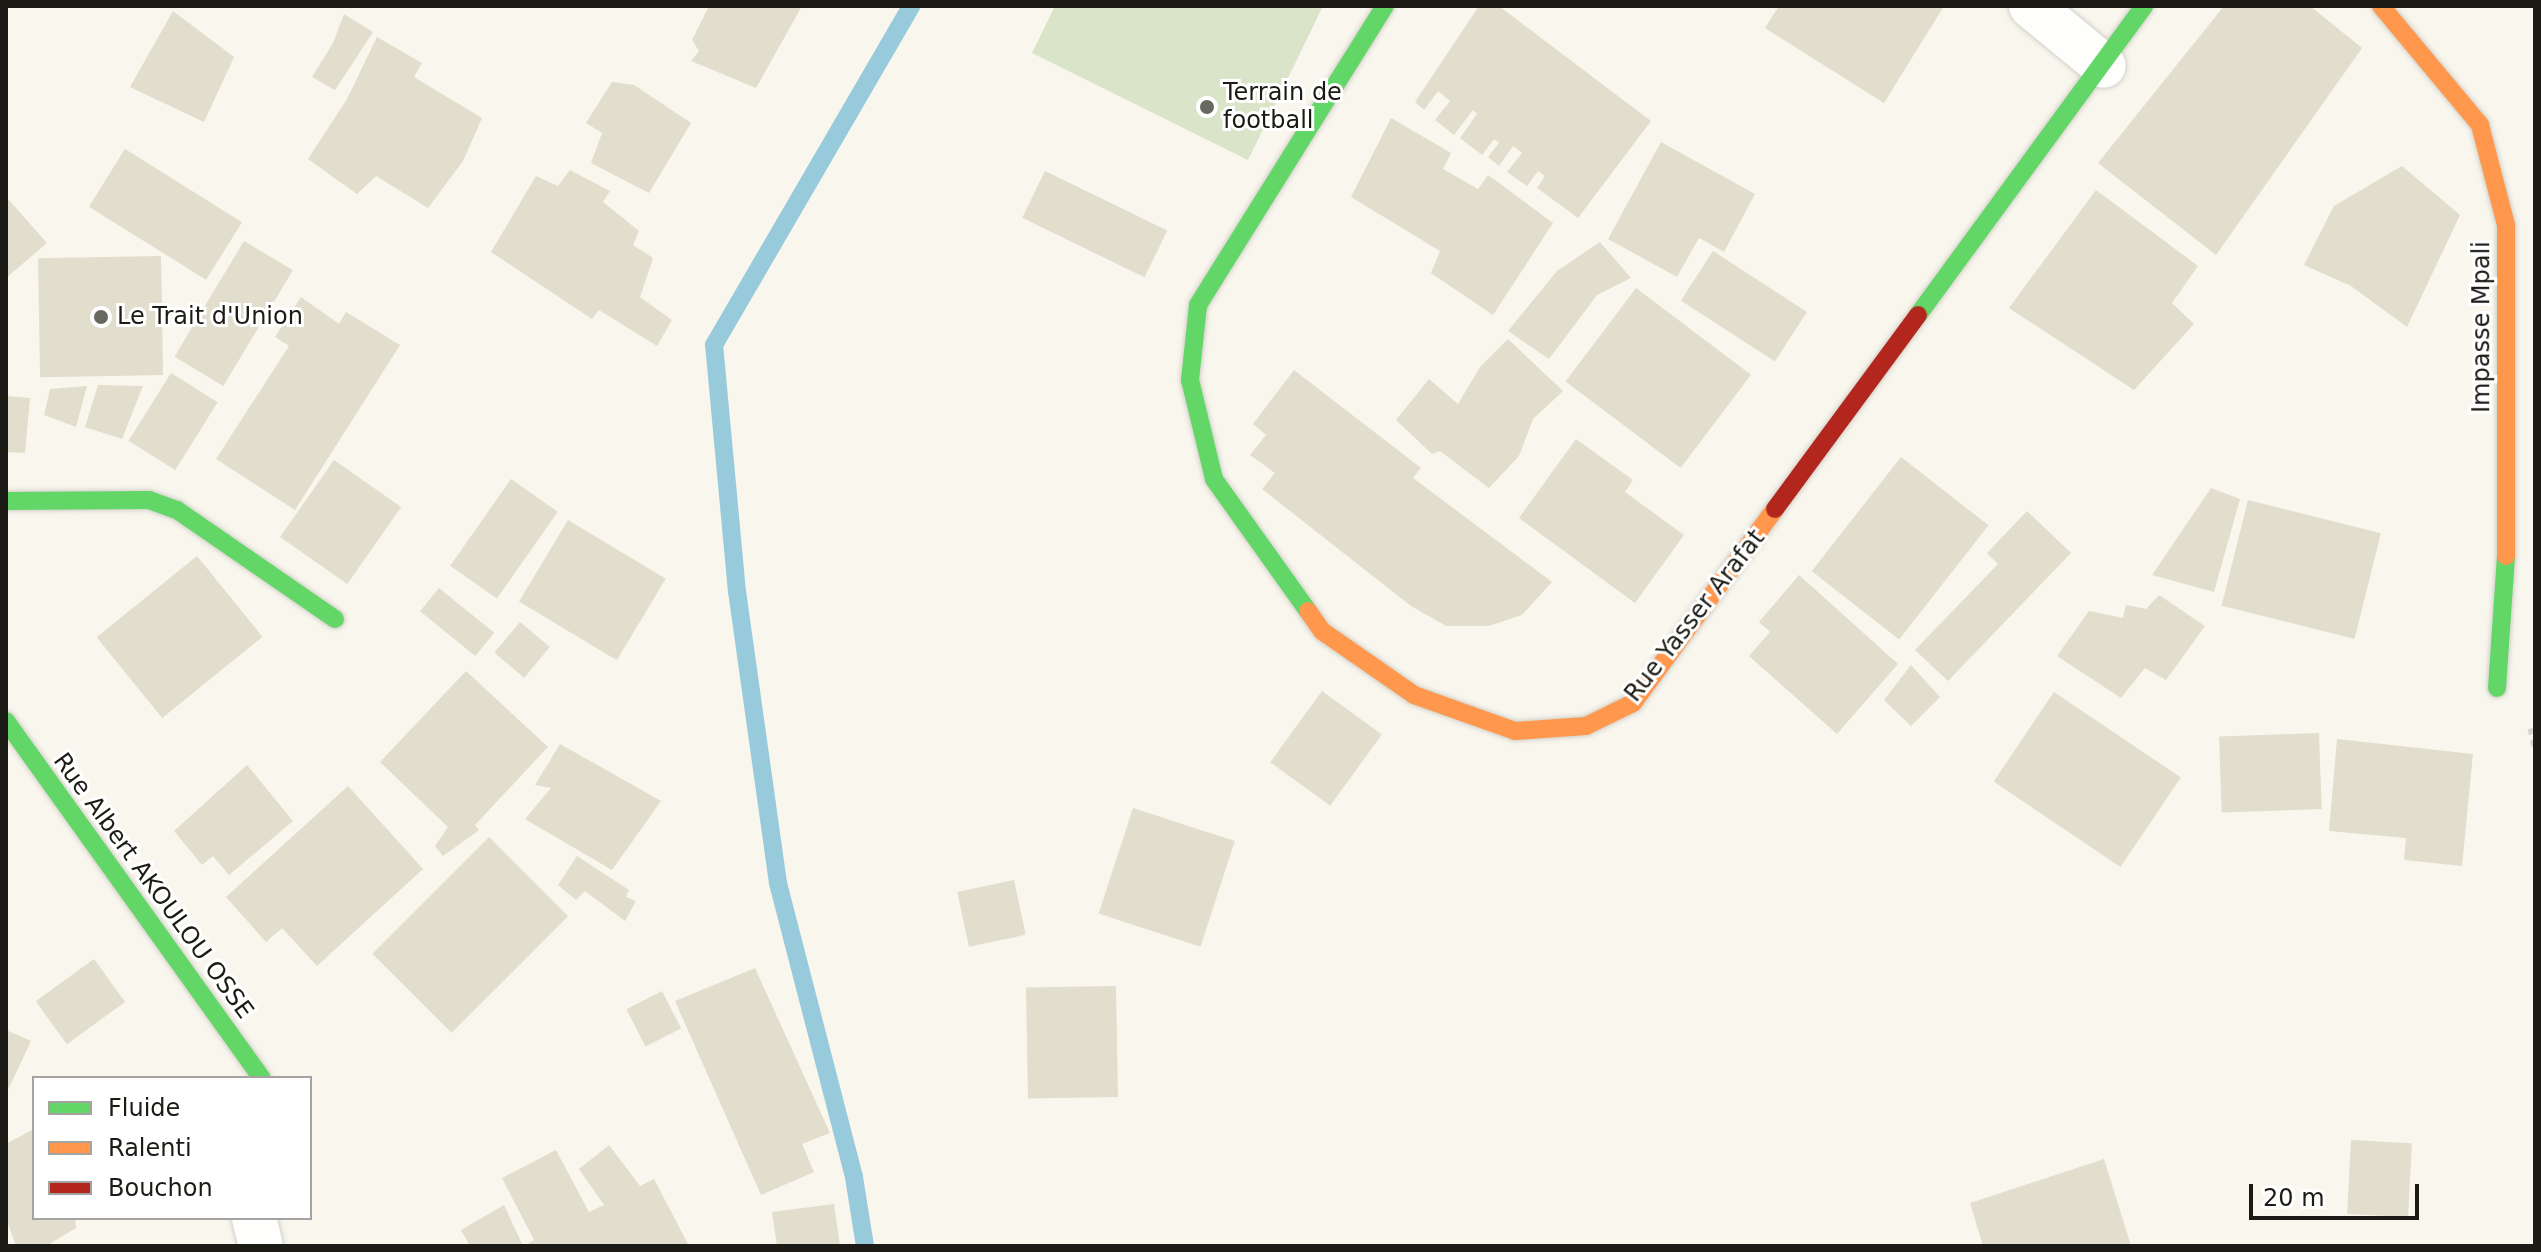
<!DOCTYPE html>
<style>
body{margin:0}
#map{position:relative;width:2541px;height:1252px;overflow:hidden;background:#f8f6ed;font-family:"DejaVu Sans",sans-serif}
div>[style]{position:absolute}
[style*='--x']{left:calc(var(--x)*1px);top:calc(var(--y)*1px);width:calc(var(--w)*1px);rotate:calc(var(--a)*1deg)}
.green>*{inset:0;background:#dae4c9}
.stream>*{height:18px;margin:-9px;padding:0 9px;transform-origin:9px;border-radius:9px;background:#97cbdc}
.building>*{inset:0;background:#e1decd;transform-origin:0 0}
.path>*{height:5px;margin-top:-2.5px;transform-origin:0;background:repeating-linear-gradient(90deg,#d5d4d2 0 6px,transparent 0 12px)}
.roads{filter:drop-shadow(0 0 2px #d3d1ca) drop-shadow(0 0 2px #d3d1ca)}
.street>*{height:44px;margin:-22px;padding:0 22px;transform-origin:22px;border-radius:22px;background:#fefefc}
.fast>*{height:18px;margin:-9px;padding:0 9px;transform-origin:9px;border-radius:9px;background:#63d668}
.slow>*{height:18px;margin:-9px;padding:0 9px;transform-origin:9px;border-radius:9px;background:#ff974d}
.jam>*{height:18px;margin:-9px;padding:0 9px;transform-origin:9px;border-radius:9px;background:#b3261e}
.dots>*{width:22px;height:22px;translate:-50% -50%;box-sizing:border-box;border:4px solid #fff;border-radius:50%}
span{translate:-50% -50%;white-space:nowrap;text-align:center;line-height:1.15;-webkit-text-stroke:6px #fff;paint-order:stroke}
.poi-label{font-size:24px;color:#1b1a14}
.left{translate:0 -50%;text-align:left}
.street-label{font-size:24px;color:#1b1a14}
.frame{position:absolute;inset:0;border:8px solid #1b1a14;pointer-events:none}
.legend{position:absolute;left:32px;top:1076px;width:280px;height:144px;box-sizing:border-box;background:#fff;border:2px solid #a4a3a1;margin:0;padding:10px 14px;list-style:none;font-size:24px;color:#1b1a14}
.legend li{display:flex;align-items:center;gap:16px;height:40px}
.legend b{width:40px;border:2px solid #a4a3a1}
.scale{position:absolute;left:2249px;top:1184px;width:170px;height:36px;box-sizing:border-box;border:4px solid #1b1a14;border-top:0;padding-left:10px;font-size:24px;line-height:28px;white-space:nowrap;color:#1b1a14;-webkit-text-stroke:6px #fff;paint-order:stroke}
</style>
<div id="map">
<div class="green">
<i style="clip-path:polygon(1055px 6px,1323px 6px,1248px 160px,1032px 53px)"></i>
</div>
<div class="stream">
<i style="--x:865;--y:1246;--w:70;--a:-99.1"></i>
<i style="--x:854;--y:1177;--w:304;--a:-104.5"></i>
<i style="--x:778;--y:883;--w:294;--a:-98"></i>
<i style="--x:737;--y:592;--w:248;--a:-95.3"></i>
<i style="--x:714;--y:345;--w:392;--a:-59.8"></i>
</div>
<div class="building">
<i style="clip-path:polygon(709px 6px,802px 6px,756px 88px,691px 61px,699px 51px,692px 40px)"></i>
<i style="clip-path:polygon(1479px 6px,1499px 6px,1651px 121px,1578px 218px,1537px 188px,1545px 176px,1538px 171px,1527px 186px,1507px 172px,1522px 153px,1513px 146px,1499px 166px,1488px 157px,1499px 143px,1494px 139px,1482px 155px,1460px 138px,1477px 114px,1473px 110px,1454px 135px,1435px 120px,1450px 101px,1438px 91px,1424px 110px,1415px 102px)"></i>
<i style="clip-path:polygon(1779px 6px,1944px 6px,1884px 103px,1765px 28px)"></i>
<i style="clip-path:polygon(2224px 6px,2310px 6px,2362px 48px,2216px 255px,2098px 163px)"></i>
<i style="clip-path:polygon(173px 11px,234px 57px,204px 122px,130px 87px)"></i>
<i style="clip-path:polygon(344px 14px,373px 32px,335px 90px,312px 77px,333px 43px)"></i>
<i style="clip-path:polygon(377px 37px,422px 63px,414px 77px,482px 118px,463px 161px,428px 208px,376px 176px,357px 194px,308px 159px,347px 99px)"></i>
<i style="clip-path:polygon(612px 82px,634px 85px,691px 123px,649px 193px,591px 163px,602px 133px,586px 123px)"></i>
<i style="clip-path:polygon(1391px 118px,1451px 153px,1443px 169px,1478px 189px,1488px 175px,1553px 223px,1493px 315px,1431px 273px,1440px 251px,1351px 197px)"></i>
<i style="clip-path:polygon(1661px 142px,1755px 194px,1724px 252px,1699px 238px,1677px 277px,1608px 239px)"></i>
<i style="left:125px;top:149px;width:138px;height:68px;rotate:32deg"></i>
<i style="clip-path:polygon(2402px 166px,2460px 215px,2407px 327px,2351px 286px,2304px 265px,2334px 206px)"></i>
<i style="clip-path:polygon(570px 170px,610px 191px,603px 202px,639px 231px,633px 245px,653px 258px,640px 297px,672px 320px,657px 346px,599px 310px,592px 319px,491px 252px,536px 176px,558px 186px)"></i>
<i style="left:1045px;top:171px;width:136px;height:52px;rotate:26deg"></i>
<i style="clip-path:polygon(2096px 190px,2198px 266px,2172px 303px,2194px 324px,2134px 390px,2009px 308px)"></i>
<i style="clip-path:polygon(9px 200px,47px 243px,6px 278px,6px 202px)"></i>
<i style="left:244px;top:241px;width:57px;height:135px;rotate:31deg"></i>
<i style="clip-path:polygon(1600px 242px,1631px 278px,1597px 295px,1549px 359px,1508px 331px,1557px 271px)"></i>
<i style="left:1713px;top:251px;width:112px;height:59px;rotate:33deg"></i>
<i style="left:161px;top:256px;width:119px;height:123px;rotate:89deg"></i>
<i style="left:1636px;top:288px;width:144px;height:117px;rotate:37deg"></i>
<i style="clip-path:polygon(301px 297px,339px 324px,346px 312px,400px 345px,295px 510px,216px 459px,289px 346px,275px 337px)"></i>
<i style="clip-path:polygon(1508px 339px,1563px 391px,1533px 419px,1519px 456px,1489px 488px,1440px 451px,1432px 454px,1396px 420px,1429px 379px,1458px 404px,1480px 367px)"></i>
<i style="clip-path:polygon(1294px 370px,1421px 468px,1413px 478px,1552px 582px,1522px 615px,1489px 626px,1446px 626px,1411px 606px,1262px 489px,1275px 473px,1250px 455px,1266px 435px,1253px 424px)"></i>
<i style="left:171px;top:373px;width:55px;height:80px;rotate:32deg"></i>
<i style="clip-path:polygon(98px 385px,143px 386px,122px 439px,85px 427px)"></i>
<i style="clip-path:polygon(87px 386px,76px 427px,44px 415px,50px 389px)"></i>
<i style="clip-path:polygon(6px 396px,30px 398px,25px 453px,6px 452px)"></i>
<i style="clip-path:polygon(1576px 439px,1633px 480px,1625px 492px,1684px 535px,1635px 603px,1519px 518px)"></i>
<i style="left:1901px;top:457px;width:111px;height:145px;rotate:38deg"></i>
<i style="left:334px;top:460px;width:82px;height:94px;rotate:35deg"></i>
<i style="left:511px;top:479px;width:57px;height:106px;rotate:35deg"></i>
<i style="clip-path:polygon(2211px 488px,2240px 499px,2214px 592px,2152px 575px)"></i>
<i style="left:2248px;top:500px;width:137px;height:109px;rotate:14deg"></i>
<i style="clip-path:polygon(2027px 511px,2071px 553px,1948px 681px,1915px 650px,1998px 564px,1987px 553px)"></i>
<i style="left:568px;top:520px;width:114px;height:95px;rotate:31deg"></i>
<i style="left:197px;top:556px;width:104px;height:129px;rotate:51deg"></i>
<i style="clip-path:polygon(1799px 575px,1898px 664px,1837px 734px,1749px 656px,1770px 632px,1759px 622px)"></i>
<i style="left:439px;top:588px;width:71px;height:30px;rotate:39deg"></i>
<i style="clip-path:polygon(2159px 595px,2205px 626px,2166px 680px,2145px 668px,2121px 698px,2057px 656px,2089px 611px,2123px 618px,2126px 605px,2146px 609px)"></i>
<i style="left:520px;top:622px;width:39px;height:40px;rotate:40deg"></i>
<i style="clip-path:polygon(1911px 665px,1940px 697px,1911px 726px,1884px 700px)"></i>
<i style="clip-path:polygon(466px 671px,548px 747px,475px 825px,479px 830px,443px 856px,435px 846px,448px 827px,380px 762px)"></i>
<i style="left:1322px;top:691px;width:74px;height:88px;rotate:36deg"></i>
<i style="left:2054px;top:692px;width:153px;height:108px;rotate:34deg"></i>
<i style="left:2319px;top:733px;width:76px;height:100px;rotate:88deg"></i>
<i style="clip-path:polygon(2337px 739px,2473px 754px,2462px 866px,2404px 860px,2406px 838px,2329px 831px)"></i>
<i style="clip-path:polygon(560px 744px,661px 801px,612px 870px,525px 819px,551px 788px,535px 785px)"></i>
<i style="clip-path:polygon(247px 765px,293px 821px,229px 875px,213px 856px,202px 865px,174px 831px)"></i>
<i style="clip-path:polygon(348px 786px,423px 869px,317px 966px,282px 928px,266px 942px,226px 897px)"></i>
<i style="left:1133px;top:808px;width:107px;height:111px;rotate:18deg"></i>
<i style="left:489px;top:837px;width:112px;height:165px;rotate:45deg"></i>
<i style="clip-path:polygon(577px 856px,629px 890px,626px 897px,636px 901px,625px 921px,585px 891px,576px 900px,558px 885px)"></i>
<i style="left:1014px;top:880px;width:56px;height:58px;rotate:78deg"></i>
<i style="left:94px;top:959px;width:53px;height:72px;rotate:54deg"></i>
<i style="clip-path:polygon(755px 968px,830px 1133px,802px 1144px,814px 1172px,761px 1195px,675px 1001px)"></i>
<i style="left:1116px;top:986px;width:111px;height:90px;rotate:89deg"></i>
<i style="left:662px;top:991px;width:42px;height:40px;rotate:63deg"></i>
<i style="clip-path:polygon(6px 1030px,31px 1041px,6px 1094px)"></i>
<i style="clip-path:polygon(34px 1129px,34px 1218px,75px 1218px,76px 1228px,46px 1246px,16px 1246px,6px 1218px,6px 1144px)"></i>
<i style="left:2351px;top:1140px;width:61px;height:74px;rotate:3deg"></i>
<i style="clip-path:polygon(609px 1145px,640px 1186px,654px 1179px,689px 1246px,524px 1246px,534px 1240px,502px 1178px,556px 1150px,589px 1212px,604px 1205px,579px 1169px)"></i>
<i style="clip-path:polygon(2104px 1159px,2131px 1246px,1983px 1246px,1970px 1203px)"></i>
<i style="clip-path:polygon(834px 1204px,840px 1246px,777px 1246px,772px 1212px)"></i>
<i style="clip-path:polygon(504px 1205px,523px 1246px,470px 1246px,461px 1230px)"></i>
</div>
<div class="path">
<i style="--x:2530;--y:728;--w:25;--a:78"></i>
</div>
<div class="roads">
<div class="street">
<i style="--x:2031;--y:6;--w:94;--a:39.4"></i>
<i style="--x:254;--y:1218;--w:29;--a:76"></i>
</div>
<div class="fast">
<i style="--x:1918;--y:315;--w:383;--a:-53.8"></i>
<i style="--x:6;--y:501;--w:143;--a:-0.4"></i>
<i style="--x:149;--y:500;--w:30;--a:20"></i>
<i style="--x:177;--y:510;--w:192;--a:34.6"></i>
<i style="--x:1308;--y:611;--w:162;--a:-125.5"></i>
<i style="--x:1214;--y:479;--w:102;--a:-103.6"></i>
<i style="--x:1190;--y:380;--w:75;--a:-83.9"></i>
<i style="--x:1198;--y:305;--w:353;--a:-58"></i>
<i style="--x:2497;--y:688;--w:132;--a:-86.1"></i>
<i style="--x:6;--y:721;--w:439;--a:54.4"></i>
</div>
<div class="slow">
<i style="--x:2381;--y:6;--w:155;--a:50.2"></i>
<i style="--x:2480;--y:125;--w:103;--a:75.4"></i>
<i style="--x:2506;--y:225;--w:331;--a:90"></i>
<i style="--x:1308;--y:611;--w:24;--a:55"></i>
<i style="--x:1322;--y:631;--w:112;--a:34.8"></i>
<i style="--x:1414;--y:695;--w:107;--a:19.6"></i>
<i style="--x:1515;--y:731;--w:71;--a:-4"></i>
<i style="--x:1586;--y:726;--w:52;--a:-26.1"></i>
<i style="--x:1633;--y:703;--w:240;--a:-53.8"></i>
</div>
<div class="jam">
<i style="--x:1775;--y:509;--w:241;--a:-53.6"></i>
</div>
</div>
<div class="dots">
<i style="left:1207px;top:107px;background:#686760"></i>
<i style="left:101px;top:317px;background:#686760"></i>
</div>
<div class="poi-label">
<span class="left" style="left:1223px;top:107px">Terrain de<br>football</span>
<span class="left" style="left:117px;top:317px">Le Trait d'Union</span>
</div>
<div class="street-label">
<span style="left:2482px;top:327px;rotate:-90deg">Impasse Mpali</span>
<span style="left:1695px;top:616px;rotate:-52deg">Rue Yasser Arafat</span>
<span style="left:153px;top:886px;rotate:54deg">Rue Albert AKOULOU OSSE</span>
</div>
<div class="frame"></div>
<ul class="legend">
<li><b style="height:10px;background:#63d668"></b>Fluide</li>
<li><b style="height:10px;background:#ff974d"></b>Ralenti</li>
<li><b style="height:10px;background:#b3261e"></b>Bouchon</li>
</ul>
<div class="scale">20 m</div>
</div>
